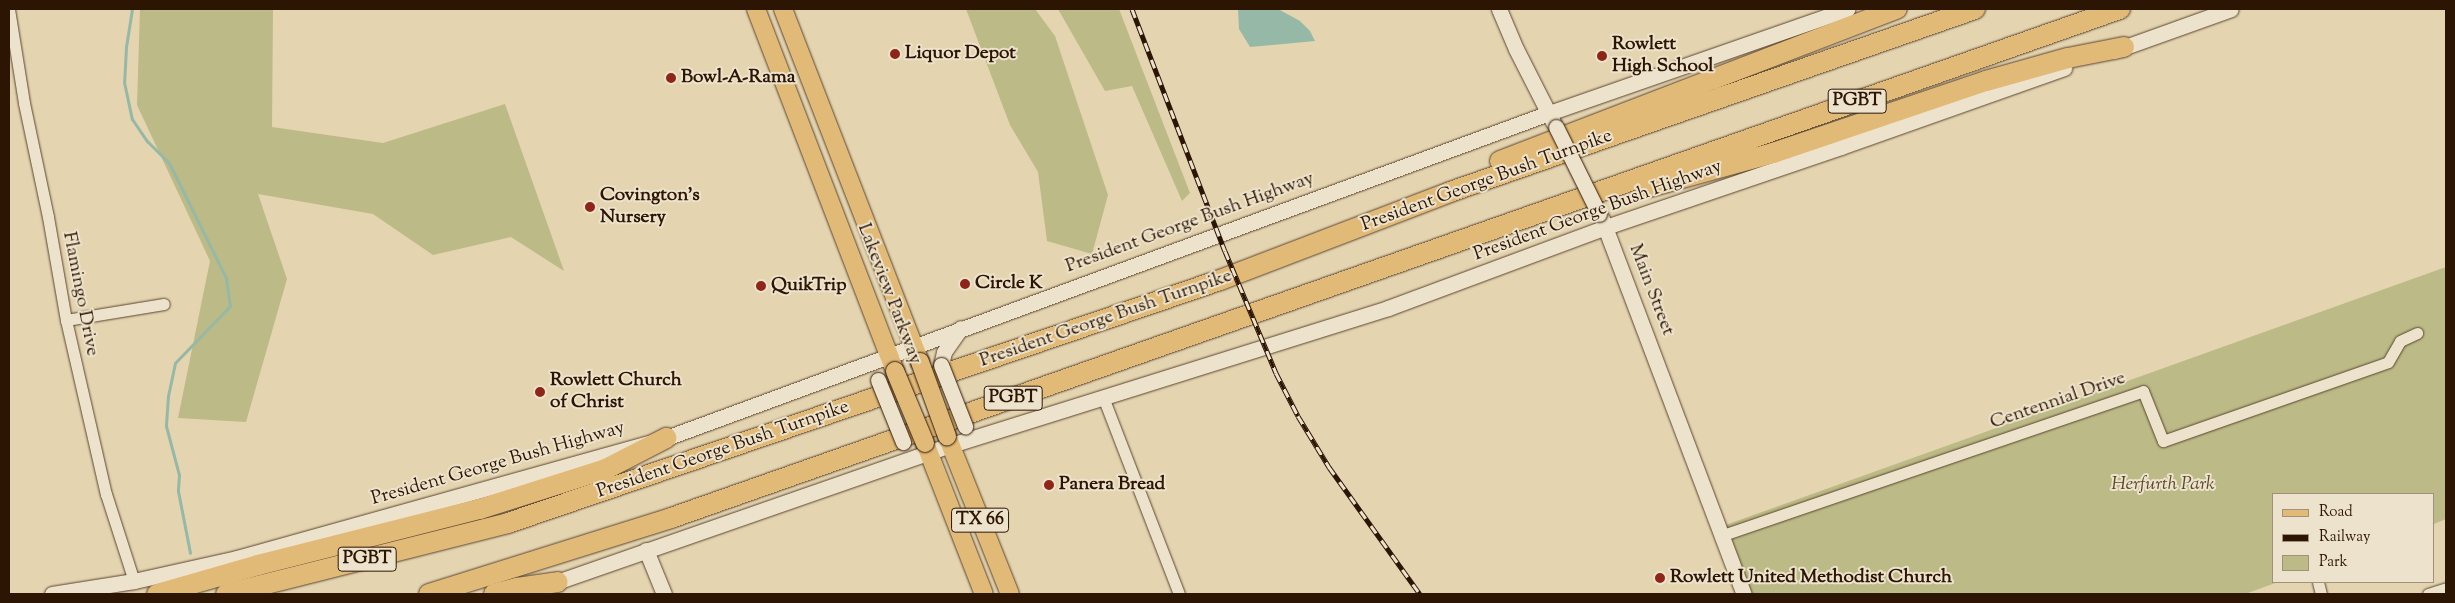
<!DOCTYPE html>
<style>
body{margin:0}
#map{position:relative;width:2455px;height:603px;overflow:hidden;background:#e4d4b0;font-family:"Sorts Mill Goudy",serif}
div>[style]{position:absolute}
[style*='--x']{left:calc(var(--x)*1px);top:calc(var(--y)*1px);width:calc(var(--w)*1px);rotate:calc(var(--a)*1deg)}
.green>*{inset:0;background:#bcba86}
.water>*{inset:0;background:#96b9a7}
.stream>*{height:3px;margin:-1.5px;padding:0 1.5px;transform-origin:1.5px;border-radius:1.5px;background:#96b9a7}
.roads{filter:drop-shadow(0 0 1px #5b452f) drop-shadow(0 0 1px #5b452f)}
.street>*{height:11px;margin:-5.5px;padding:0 5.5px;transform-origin:5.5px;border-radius:5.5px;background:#ede3cc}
.secondary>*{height:15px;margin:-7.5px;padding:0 7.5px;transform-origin:7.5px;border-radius:7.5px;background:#ede3cc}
.primary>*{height:18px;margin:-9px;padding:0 9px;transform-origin:9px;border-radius:9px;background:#e2ba78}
.highway>*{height:20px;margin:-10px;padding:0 10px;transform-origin:10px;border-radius:10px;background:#e2ba78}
.rail>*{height:5px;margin-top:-2.5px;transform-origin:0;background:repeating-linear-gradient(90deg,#ede3cc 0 9px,#2d1504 0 18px);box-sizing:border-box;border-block:1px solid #2d1504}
.bridges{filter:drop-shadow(0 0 1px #2d1504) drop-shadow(0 0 1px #2d1504)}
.secondary-bridge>*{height:15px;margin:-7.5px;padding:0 7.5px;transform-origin:7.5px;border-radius:7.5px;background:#ede3cc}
.primary-bridge>*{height:18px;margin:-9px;padding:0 9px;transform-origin:9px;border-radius:9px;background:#e2ba78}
.dots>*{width:14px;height:14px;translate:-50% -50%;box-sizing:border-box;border:2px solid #ede3cc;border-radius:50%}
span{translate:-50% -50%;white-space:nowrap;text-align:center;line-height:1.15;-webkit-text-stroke:4px #ede3cc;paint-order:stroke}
.shield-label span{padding:1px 4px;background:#ede3cc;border:1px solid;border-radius:4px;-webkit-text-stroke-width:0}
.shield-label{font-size:18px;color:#2d1504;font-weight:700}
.poi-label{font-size:19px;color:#2d1504;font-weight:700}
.left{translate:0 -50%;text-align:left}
.street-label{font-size:19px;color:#2d1504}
.park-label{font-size:19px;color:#58472b;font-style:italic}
.frame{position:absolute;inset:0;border:10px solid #2d1504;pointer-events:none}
.legend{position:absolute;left:2272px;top:493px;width:162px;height:90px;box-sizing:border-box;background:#ede3cc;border:1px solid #a0917c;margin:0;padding:6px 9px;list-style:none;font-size:15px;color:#2d1504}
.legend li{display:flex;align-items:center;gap:10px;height:25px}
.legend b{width:25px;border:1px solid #a0917c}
</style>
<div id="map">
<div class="green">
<i style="clip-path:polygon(140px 9px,273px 9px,272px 127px,383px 143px,505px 104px,564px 271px,511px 237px,433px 255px,373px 214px,258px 194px,287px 279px,246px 422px,178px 418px,210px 261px,137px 105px)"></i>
<i style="clip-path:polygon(966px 9px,1035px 9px,1055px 36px,1108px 195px,1092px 254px,1047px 241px,1038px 172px,1010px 125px)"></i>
<i style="clip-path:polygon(1058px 9px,1119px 9px,1190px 193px,1182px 201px,1132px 86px,1105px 91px)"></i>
<i style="clip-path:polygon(2446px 267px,2446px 519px,2434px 524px,2434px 494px,2274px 494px,2274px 582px,2278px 582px,2245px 594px,1746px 594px,1720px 527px)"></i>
</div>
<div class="water">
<i style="clip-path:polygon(1238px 9px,1278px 9px,1300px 21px,1310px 31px,1315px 41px,1250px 47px,1239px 29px)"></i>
</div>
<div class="stream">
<i style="--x:132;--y:9;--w:38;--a:99"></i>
<i style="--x:126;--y:47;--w:35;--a:93"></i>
<i style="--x:124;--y:82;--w:38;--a:78"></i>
<i style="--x:132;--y:119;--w:27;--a:56"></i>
<i style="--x:147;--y:141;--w:31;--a:45"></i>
<i style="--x:169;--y:163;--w:128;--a:63.6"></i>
<i style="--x:226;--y:278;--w:28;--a:82"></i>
<i style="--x:230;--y:306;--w:79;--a:134"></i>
<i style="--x:175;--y:363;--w:34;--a:102"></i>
<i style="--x:168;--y:396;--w:30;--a:94"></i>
<i style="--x:166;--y:426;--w:51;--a:75.1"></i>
<i style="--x:179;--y:475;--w:16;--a:94"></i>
<i style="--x:178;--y:491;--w:63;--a:79"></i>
</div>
<div class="roads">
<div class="street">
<i style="--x:9;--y:9;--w:95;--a:80.9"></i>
<i style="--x:24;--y:103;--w:116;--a:78.1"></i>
<i style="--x:48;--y:217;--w:105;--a:80.1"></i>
<i style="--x:66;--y:320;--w:179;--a:77.1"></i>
<i style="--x:106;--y:494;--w:91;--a:72.2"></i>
<i style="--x:66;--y:320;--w:99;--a:-9.3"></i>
<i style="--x:1103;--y:397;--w:211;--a:68.9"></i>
<i style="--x:1723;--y:535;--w:444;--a:-18.9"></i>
<i style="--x:2143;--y:391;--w:54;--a:68.2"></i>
<i style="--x:2163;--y:441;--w:238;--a:-19.3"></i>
<i style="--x:2388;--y:362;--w:24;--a:-60"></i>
<i style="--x:2400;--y:341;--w:19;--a:-25"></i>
<i style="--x:2318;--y:582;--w:12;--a:76"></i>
<i style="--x:2428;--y:594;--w:19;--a:-18"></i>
</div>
<div class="secondary">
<i style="--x:1499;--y:9;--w:43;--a:67"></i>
<i style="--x:1516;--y:49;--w:82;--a:63.1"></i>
<i style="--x:2114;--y:51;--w:124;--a:-19.7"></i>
<i style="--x:1602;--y:219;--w:401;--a:69.3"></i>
<i style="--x:941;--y:365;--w:13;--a:-77"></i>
<i style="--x:944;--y:352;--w:29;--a:-55"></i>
<i style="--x:646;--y:550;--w:48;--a:67.8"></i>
<i style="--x:548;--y:585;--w:427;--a:-19.2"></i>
<i style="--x:951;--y:445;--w:458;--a:-17.4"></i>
<i style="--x:1388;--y:308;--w:233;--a:-20.4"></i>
<i style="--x:1606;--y:227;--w:248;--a:-18.8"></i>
<i style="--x:1841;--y:147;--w:237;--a:-19.5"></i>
<i style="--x:52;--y:594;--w:83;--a:-9"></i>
<i style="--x:134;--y:581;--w:106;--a:-12.6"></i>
<i style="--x:237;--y:558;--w:445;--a:-15.6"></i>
<i style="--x:666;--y:438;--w:941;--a:-20.21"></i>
<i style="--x:1549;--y:113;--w:316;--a:-19.2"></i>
</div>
<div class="primary">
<i style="--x:756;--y:9;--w:388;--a:69"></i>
<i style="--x:783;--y:9;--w:379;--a:68.8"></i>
<i style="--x:947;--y:436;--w:170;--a:68.3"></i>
<i style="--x:925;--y:443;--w:162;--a:68.7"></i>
</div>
<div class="highway">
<i style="--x:1500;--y:161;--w:425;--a:-21"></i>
<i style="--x:1649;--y:187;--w:129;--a:-15.3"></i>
<i style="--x:1773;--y:153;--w:225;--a:-18.7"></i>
<i style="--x:1986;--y:81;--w:85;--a:-15.7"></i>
<i style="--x:2068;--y:58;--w:57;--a:-11.1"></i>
<i style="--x:157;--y:594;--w:105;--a:-16"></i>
<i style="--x:258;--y:565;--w:229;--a:-14.2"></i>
<i style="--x:480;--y:509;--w:132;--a:-17.6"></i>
<i style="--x:606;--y:469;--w:68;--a:-27.3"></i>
<i style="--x:226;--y:594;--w:291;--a:-14.1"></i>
<i style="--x:508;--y:523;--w:752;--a:-18.84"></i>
<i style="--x:1220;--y:280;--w:246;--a:-20.9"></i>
<i style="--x:1450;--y:192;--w:556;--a:-19.22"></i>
<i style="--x:429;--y:594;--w:254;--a:-17.4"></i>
<i style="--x:671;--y:518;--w:1536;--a:-19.36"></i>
<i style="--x:494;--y:594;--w:24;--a:-15"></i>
<i style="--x:517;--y:588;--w:41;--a:-8.3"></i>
</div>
</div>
<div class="rail">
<i style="--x:1132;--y:9;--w:259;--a:69"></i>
<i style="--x:1225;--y:251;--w:132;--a:67.3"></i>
<i style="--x:1276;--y:373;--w:48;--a:62.9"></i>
<i style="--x:1298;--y:416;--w:60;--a:58.7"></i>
<i style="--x:1329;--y:467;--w:156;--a:54.4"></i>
</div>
<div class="bridges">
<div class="secondary-bridge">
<i style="--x:1556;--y:127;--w:97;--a:63.7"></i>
<i style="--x:941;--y:365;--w:66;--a:68.5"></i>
<i style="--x:878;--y:380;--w:67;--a:68"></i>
</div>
<div class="primary-bridge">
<i style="--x:920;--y:362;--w:79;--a:70"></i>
<i style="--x:895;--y:371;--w:78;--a:67.4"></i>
</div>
</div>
<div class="dots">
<i style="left:895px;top:54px;background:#8f2418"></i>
<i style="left:1602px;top:56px;background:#8f2418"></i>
<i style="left:671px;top:78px;background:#8f2418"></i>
<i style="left:590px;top:207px;background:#8f2418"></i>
<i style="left:965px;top:284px;background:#8f2418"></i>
<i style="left:761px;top:286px;background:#8f2418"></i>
<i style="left:540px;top:392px;background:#8f2418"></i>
<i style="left:1049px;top:485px;background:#8f2418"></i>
<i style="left:1660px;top:578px;background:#8f2418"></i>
</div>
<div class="shield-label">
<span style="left:1857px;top:101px">PGBT</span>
<span style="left:1013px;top:398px">PGBT</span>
<span style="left:980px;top:520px">TX 66</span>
<span style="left:367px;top:559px">PGBT</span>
</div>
<div class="poi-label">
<span class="left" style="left:1612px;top:56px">Rowlett<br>High School</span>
<span class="left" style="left:905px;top:54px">Liquor Depot</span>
<span class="left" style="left:681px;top:78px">Bowl-A-Rama</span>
<span class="left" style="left:600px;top:207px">Covington's<br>Nursery</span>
<span class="left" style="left:975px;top:284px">Circle K</span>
<span class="left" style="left:771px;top:286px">QuikTrip</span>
<span class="left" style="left:550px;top:392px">Rowlett Church<br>of Christ</span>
<span class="left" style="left:1059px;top:485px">Panera Bread</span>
<span class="left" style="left:1670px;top:578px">Rowlett United Methodist Church</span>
</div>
<div class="street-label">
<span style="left:1487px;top:181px;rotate:-20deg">President George Bush Turnpike</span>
<span style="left:1598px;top:211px;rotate:-20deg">President George Bush Highway</span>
<span style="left:1190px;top:223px;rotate:-20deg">President George Bush Highway</span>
<span style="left:1651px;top:290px;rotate:69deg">Main Street</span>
<span style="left:80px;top:294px;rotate:79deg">Flamingo Drive</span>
<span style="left:889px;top:294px;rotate:69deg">Lakeview Parkway</span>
<span style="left:1106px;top:319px;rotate:-19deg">President George Bush Turnpike</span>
<span style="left:2058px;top:401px;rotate:-19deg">Centennial Drive</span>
<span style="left:723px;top:450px;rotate:-19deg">President George Bush Turnpike</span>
<span style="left:498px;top:464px;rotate:-16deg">President George Bush Highway</span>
</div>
<div class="park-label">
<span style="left:2163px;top:485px">Herfurth Park</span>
</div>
<div class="frame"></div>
<ul class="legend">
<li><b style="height:6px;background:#e2ba78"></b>Road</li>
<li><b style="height:6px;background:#2d1504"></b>Railway</li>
<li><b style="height:14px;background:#bcba86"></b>Park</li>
</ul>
</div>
